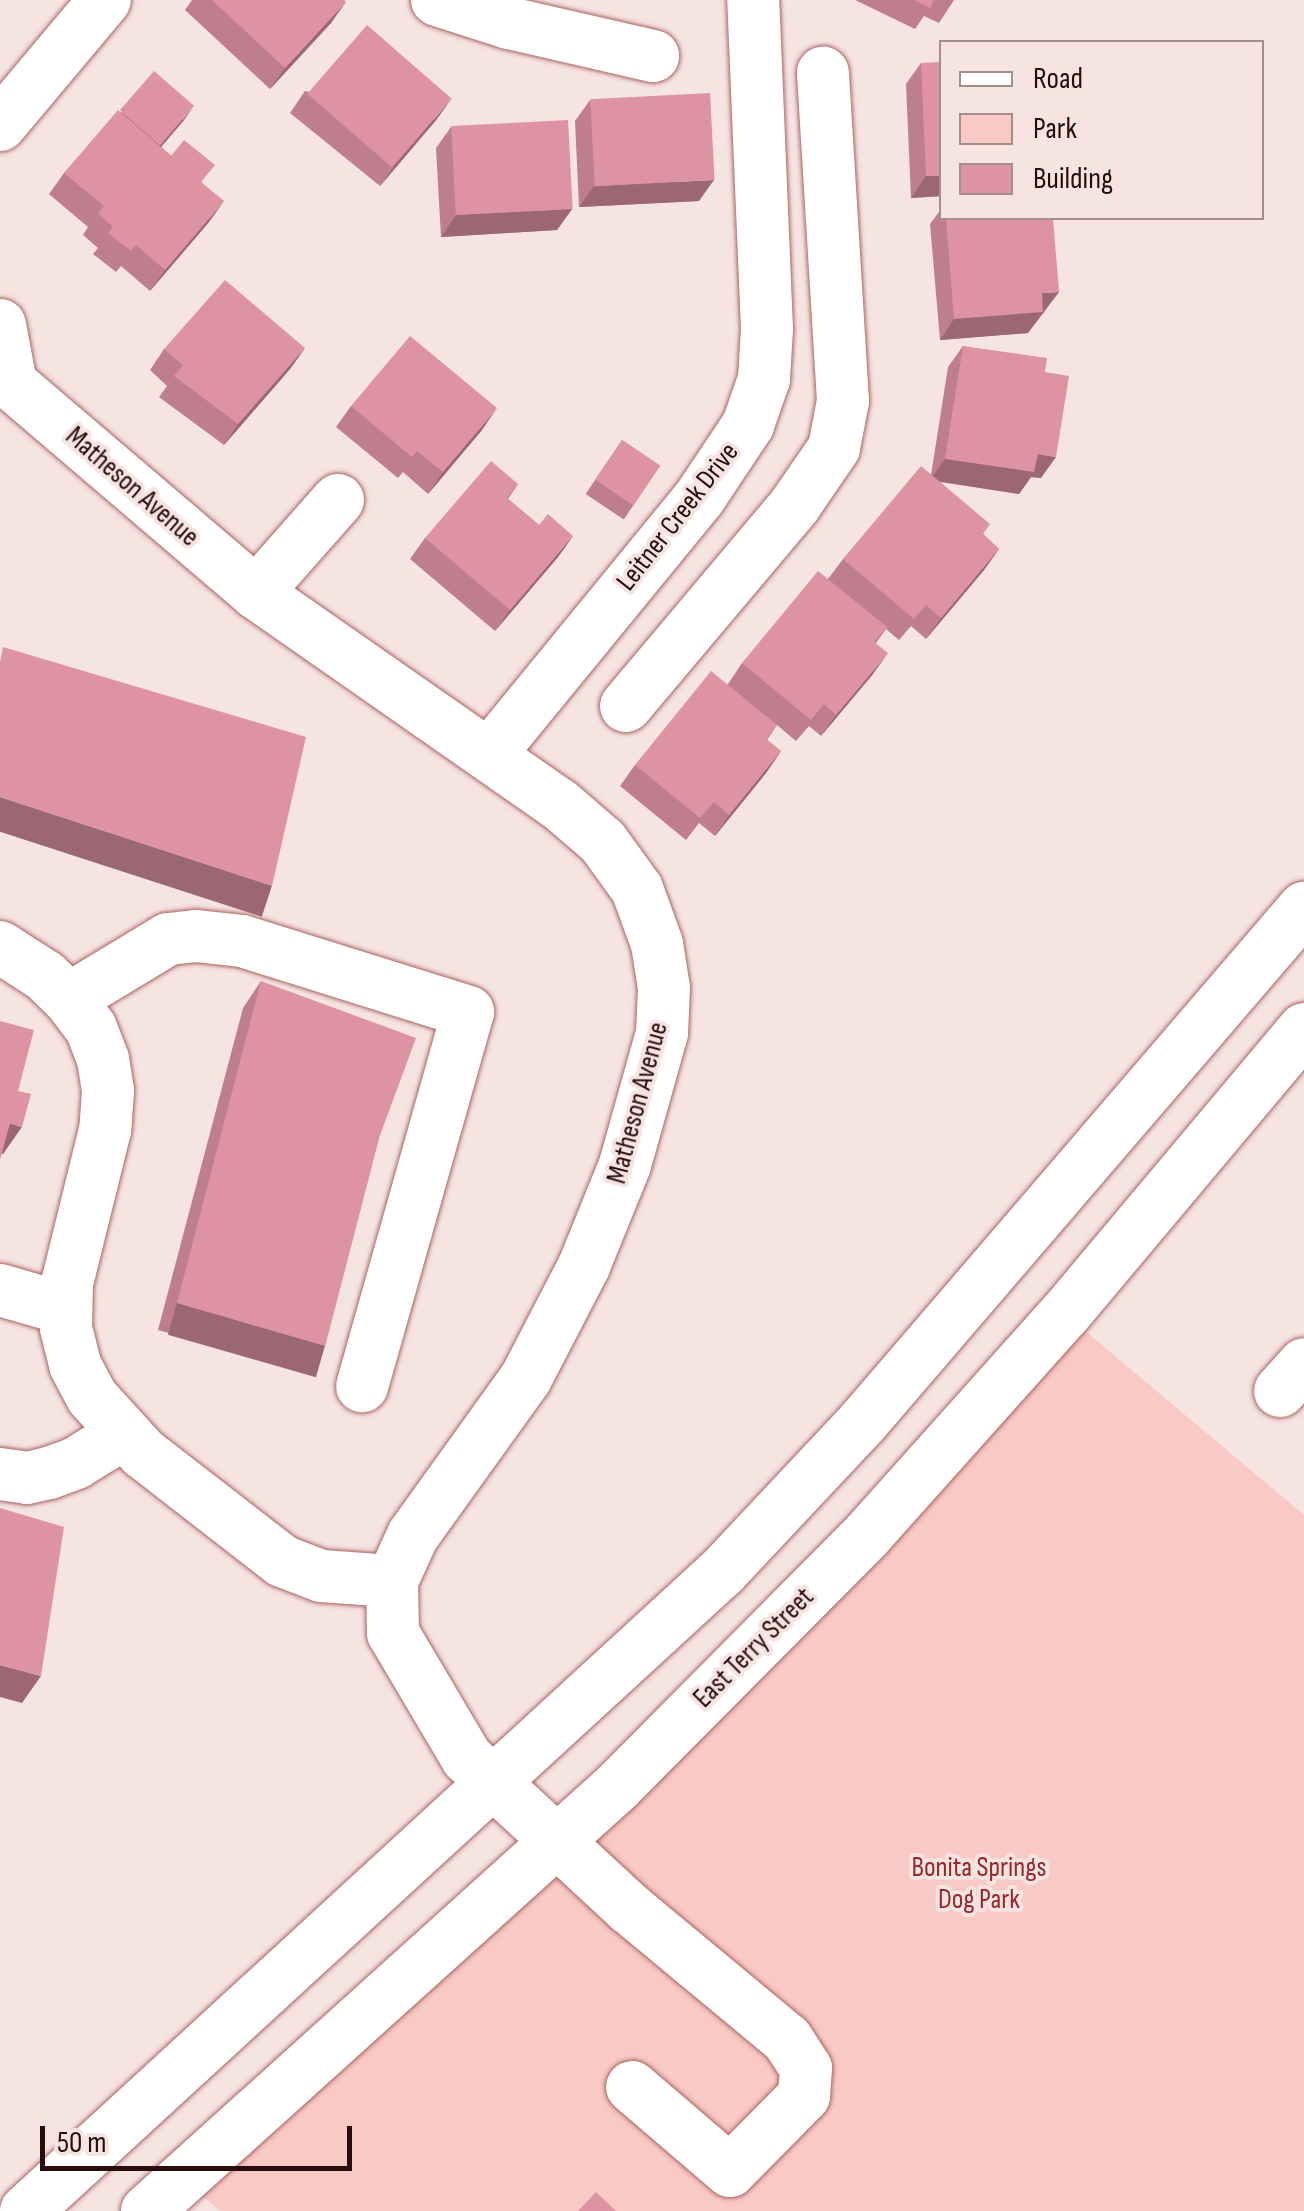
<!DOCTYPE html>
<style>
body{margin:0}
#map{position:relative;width:1304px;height:2211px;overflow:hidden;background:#f5e4e2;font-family:"Sofia Sans Condensed",sans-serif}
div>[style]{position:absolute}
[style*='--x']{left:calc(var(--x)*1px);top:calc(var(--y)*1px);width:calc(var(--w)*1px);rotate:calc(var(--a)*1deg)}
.green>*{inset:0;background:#f9c9c5}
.roads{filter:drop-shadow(0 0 2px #ab645f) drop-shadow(0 0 2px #ab645f)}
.minor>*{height:52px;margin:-26px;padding:0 26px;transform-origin:26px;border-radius:26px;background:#fff}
.wall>*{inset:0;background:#bf7e8d;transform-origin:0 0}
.shaded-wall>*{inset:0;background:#9b6773;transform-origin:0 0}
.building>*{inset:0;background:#de93a4;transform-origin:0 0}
span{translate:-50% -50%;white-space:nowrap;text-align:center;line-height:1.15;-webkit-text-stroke:8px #f5e4e2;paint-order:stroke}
.street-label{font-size:28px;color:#280d0c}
.park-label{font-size:28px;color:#982528}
.legend{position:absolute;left:939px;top:40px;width:325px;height:180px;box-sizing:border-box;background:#f5e4e2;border:2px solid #a38e8c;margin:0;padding:12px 18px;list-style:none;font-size:30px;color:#280d0c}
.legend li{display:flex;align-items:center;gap:20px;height:50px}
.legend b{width:50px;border:2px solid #a38e8c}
.scale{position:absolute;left:40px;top:2126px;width:312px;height:45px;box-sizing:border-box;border:5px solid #280d0c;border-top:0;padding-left:12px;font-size:30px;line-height:35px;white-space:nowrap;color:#280d0c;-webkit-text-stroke:8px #f5e4e2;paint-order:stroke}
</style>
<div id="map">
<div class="green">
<i style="clip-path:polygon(1065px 1314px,1304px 1515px,1304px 2211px,220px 2211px,183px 2179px)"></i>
</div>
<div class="roads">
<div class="minor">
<i style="--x:437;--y:0;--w:76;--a:17.7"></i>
<i style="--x:509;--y:23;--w:148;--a:12.9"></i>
<i style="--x:0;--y:125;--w:163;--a:-50"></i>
<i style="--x:0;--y:325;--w:60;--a:79.4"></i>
<i style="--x:0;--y:374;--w:337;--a:40.5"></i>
<i style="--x:256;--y:593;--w:369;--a:34.9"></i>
<i style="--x:559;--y:804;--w:58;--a:40.8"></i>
<i style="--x:603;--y:842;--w:58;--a:54.1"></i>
<i style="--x:637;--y:889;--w:59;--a:70"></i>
<i style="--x:657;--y:944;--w:45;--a:81"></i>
<i style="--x:664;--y:988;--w:45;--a:92.5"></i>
<i style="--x:662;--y:1033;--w:137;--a:105.7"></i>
<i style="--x:625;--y:1165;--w:109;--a:112.1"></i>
<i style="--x:584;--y:1266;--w:126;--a:117.4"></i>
<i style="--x:526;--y:1378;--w:193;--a:125.7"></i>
<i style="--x:413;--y:1535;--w:51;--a:114.5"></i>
<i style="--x:392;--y:1581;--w:52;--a:88.9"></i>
<i style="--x:393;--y:1633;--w:145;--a:59.4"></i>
<i style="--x:467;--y:1758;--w:221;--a:42.8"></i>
<i style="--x:629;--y:1908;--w:205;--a:39.7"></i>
<i style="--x:787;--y:2039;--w:35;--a:57"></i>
<i style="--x:806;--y:2068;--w:28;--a:94"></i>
<i style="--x:804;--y:2096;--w:105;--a:134.6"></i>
<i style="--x:730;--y:2171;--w:129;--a:-139.4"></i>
<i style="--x:256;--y:593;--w:124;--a:-48.6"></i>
<i style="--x:626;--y:706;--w:263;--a:-49.9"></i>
<i style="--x:795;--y:505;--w:69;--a:-55.6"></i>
<i style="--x:834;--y:448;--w:48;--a:-79.2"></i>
<i style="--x:843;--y:401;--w:329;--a:-93.5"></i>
<i style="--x:489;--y:755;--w:333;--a:-50.7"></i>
<i style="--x:700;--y:497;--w:87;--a:-56.3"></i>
<i style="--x:748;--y:425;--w:49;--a:-70.8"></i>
<i style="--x:764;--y:379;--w:50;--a:-86.6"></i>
<i style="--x:767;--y:329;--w:329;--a:-92.4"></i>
<i style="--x:0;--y:947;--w:54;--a:32.8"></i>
<i style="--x:45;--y:976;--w:33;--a:44"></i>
<i style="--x:69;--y:999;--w:36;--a:53"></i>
<i style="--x:91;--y:1028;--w:33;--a:69"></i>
<i style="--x:103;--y:1059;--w:32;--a:81"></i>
<i style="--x:108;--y:1091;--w:39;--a:94"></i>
<i style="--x:105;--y:1130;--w:158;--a:103.9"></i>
<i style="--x:67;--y:1283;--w:45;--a:91.3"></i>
<i style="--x:66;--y:1328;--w:38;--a:76"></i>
<i style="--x:75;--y:1365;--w:36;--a:62"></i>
<i style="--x:92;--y:1397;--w:76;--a:47.7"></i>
<i style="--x:143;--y:1453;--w:176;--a:37.8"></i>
<i style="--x:282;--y:1561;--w:42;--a:21"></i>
<i style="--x:321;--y:1576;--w:71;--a:4"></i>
<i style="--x:69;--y:999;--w:116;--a:-31.2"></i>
<i style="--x:168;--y:939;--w:28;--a:-6"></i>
<i style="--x:196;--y:936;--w:46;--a:6.2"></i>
<i style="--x:242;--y:941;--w:237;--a:17.4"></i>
<i style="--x:468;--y:1012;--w:389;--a:105.8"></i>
<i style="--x:0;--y:1290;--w:69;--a:16.1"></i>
<i style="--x:1280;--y:1391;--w:36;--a:-48"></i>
<i style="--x:0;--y:1474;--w:27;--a:8"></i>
<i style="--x:27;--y:1478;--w:23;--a:-13"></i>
<i style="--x:49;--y:1473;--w:29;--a:-20"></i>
<i style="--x:76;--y:1463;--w:55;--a:-31.7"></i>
<i style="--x:26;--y:2211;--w:946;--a:-42.56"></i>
<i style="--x:723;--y:1571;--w:203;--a:-46.8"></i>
<i style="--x:862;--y:1423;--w:679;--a:-49.36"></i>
<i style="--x:147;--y:2211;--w:633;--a:-42.05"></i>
<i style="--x:617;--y:1787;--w:356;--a:-45.2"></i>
<i style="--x:868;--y:1534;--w:295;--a:-48.2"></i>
<i style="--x:1065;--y:1314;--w:372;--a:-50"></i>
</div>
</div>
<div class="wall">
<i style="clip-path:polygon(192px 0,344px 0,331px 23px,270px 89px,185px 10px)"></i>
<i style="clip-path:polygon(855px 0,954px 0,939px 23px,924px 16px,915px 29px)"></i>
<i style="clip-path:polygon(921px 63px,942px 196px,911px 198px,906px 84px)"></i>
<i style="clip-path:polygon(305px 91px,437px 119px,380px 186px,290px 113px)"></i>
<i style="clip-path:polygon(590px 100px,699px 201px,579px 207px,575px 121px)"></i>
<i style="clip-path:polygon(119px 112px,184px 120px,161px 147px,202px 182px,209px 222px,150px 291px,121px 266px,116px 272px,93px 254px,98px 248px,83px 235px,88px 227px,49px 194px,64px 173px)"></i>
<i style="clip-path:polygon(451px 127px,572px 209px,557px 230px,441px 237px,436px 148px)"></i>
<i style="clip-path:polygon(942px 208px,942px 218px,1053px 218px,1044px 313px,1042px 314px,1028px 333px,940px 340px,930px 224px)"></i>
<i style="clip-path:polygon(963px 346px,1045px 372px,1041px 478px,1031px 477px,1019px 494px,940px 482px,983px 534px,999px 549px,984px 570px,926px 639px,911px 626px,899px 640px,886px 629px,876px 643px,873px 674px,821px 736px,809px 726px,796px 741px,777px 725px,767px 740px,781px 751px,766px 773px,715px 836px,699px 823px,686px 840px,620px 786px,635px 765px,728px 684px,742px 663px,828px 579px,843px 559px,931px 475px,948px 367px)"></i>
<i style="clip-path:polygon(305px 348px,290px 369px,224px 445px,159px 397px,167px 386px,150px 370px,164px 349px)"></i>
<i style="clip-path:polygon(351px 406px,482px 430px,428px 494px,403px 472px,398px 478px,336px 427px)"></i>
<i style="left:622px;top:440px;width:46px;height:65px;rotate:34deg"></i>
<i style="clip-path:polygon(518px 484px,508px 499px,539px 525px,573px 536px,558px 557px,495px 631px,410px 559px,425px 538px)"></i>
<i style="clip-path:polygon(261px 981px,379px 1138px,325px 1346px,306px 1373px,158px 1330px,243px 1008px)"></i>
</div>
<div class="shaded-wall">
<i style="clip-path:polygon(346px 2px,331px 23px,270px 89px,285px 68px)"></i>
<i style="clip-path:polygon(452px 98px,437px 119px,380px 186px,395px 165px)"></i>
<i style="clip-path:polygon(194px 106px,184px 120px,150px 160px,161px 145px)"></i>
<i style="clip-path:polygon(926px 176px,942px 176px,942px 196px,911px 198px)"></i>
<i style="clip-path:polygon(714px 180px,699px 201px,579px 207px,594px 186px)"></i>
<i style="clip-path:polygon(224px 201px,209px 222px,150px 291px,165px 270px)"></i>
<i style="clip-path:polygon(572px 209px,557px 230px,441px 237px,456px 215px)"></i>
<i style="clip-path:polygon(1059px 292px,1028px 333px,940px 340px,954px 319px,1042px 293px)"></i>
<i style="clip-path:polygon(305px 348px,290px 369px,224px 445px,238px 424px)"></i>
<i style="clip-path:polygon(497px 408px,482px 430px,428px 494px,443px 472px)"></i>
<i style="clip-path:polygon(1038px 454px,1056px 457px,1041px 478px,1031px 477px,1019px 494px,930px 480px,945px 459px)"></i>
<i style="clip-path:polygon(573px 536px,558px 557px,495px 631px,510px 610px)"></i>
<i style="clip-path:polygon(999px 549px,984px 570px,926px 639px,941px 618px)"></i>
<i style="clip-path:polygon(888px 653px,873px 674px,821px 736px,836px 715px)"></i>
<i style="clip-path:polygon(781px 751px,766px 773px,715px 836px,729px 815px)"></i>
<i style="left:0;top:797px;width:286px;height:33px;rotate:18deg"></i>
<i style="clip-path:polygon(10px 1123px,22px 1127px,3px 1154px,0 1153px)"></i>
<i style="left:177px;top:1303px;width:154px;height:33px;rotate:16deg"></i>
<i style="clip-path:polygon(0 1665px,41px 1676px,22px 1703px,0 1697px)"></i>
</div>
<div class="building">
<i style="clip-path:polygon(212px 0,344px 0,346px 2px,285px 68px)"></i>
<i style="clip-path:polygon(914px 0,934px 0,930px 8px)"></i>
<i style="left:367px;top:25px;width:112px;height:91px;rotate:41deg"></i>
<i style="clip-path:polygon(942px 62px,942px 176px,926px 176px,921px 63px)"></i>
<i style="left:154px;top:71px;width:53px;height:52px;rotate:41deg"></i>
<i style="left:710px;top:93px;width:87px;height:120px;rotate:87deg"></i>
<i style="clip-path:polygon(118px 110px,171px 156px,184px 140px,215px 165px,201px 182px,224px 201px,165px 270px,136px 245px,131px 251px,108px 233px,113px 227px,98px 213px,104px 206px,64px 173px)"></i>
<i style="left:568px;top:120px;width:89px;height:117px;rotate:87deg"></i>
<i style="clip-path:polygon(946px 218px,1053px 218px,1059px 292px,1042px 293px,1043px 312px,954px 319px)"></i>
<i style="clip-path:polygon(225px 280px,305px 348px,238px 424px,174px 376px,183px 365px,164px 349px)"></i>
<i style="clip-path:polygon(410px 336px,497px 408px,443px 472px,417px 451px,412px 457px,351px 406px)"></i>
<i style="clip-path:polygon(963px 346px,1047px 358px,1045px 372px,1069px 376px,1056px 457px,1038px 454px,1034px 472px,945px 459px)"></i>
<i style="left:622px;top:440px;width:46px;height:48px;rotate:34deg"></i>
<i style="clip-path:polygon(491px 461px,518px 484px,507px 498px,539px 525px,548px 514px,573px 536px,510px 610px,425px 538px)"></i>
<i style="clip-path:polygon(921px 466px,990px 524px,983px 534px,999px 549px,941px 618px,926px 605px,914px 619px,843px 559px)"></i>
<i style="clip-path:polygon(818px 571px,887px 627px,874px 642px,888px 653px,836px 715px,824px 704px,811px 720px,742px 663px)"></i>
<i style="clip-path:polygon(3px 647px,306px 737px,272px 886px,0 797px,0 662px)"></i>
<i style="clip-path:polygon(711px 671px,777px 725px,766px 739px,781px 751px,729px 815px,714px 802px,700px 818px,635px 765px)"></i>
<i style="clip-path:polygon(261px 981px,416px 1038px,379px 1138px,325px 1346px,177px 1303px)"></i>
<i style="clip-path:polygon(0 1021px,34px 1030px,18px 1091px,31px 1094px,22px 1127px,10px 1123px,0 1160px)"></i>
<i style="clip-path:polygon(0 1508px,64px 1527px,41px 1676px,0 1665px)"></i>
<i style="clip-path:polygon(596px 2192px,616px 2211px,578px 2211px)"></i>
</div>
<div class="street-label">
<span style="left:132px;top:487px;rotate:41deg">Matheson Avenue</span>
<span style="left:678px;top:517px;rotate:-52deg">Leitner Creek Drive</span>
<span style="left:638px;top:1103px;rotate:-75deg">Matheson Avenue</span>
<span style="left:754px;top:1648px;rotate:-45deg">East Terry Street</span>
</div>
<div class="park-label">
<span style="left:979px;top:1884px">Bonita Springs<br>Dog Park</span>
</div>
<ul class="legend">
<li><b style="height:12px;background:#fff"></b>Road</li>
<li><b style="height:28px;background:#f9c9c5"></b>Park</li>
<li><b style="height:28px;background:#de93a4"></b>Building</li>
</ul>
<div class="scale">50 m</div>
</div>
